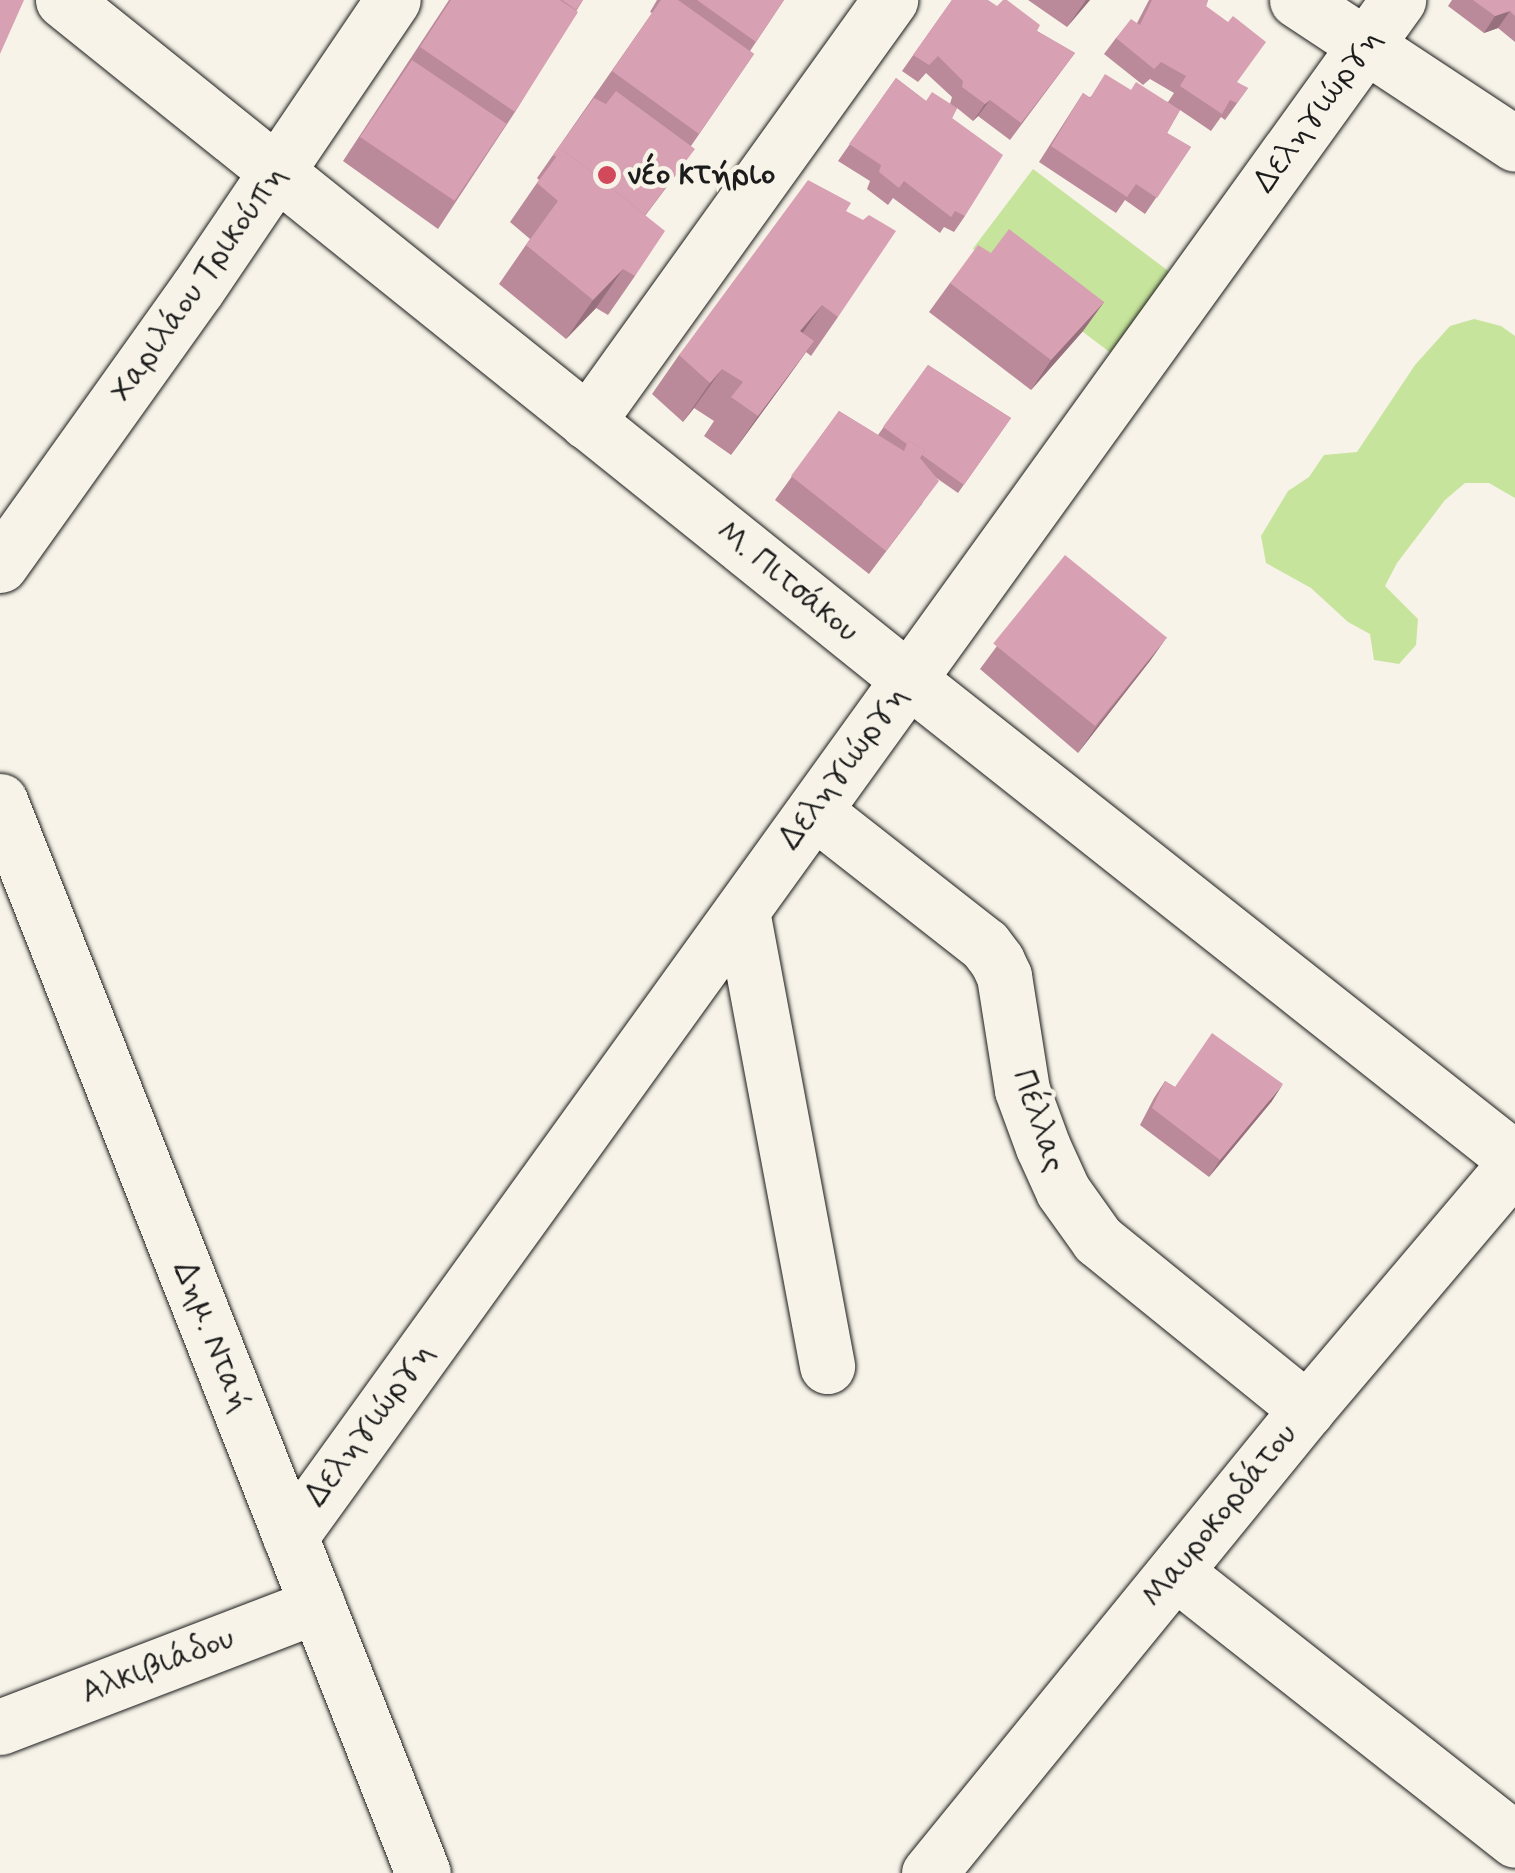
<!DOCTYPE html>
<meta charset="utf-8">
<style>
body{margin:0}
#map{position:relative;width:1515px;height:1873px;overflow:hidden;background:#f7f3e8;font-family:Mynerve,sans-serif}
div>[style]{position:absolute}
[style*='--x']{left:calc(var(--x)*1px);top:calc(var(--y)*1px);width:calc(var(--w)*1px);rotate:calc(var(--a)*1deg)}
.green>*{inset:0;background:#c6e49c;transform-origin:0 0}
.roads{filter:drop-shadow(0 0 2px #1c1c1c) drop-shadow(0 0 2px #1c1c1c)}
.minor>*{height:55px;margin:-27.5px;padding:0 27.5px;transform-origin:27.5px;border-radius:27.5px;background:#f7f3e8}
.wall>*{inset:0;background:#ba8a9a}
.shaded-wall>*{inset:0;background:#97707d}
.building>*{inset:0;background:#d8a0b3;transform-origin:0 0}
.dots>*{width:28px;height:28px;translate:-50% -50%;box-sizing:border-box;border:5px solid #f7f3e8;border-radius:50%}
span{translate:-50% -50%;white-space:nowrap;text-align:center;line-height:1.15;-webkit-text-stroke:9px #f7f3e8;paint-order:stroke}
.street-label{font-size:32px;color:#1c1c1c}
.poi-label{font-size:32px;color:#1c1c1c;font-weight:700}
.left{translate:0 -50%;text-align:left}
</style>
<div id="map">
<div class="green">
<i style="left:1033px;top:169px;width:172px;height:100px;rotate:37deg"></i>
<i style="clip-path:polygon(1474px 319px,1501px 326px,1515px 336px,1515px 498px,1489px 483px,1465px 483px,1445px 500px,1397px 563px,1385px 586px,1418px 619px,1416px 645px,1399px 664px,1374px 660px,1370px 634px,1348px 622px,1311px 588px,1266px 563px,1261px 536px,1288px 491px,1309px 477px,1324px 455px,1357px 452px,1415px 365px,1450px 326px)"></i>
</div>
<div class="roads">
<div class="minor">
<i style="--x:63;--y:0;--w:1084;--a:38.78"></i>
<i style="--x:908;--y:679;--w:774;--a:38.34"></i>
<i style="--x:1297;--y:0;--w:261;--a:33.4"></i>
<i style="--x:587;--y:422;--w:520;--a:-54.32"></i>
<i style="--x:0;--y:565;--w:339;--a:-54.5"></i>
<i style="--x:197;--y:289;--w:349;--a:-55.9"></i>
<i style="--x:0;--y:801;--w:1152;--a:68.47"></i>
<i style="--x:814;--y:811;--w:217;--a:38.1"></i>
<i style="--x:985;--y:945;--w:20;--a:53"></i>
<i style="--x:997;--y:961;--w:17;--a:65"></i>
<i style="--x:1004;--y:976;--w:115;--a:81"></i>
<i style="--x:1022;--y:1090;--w:61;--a:69.8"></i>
<i style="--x:1043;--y:1147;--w:48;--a:65.6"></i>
<i style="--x:1063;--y:1191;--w:60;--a:54.5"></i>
<i style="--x:1098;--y:1240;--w:269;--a:39"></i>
<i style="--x:742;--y:911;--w:463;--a:79.4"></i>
<i style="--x:290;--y:1537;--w:1895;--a:-54.21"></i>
<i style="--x:1175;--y:1572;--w:433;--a:38.2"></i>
<i style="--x:0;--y:1727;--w:340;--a:-21"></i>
<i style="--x:929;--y:1873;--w:598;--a:-50.83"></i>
<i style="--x:1307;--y:1409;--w:321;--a:-49.7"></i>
</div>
</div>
<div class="wall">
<i style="clip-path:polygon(449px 0,583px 0,515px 112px,438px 229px,343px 161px)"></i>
<i style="clip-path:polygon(657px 0,784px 0,750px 51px,754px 54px,691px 146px,678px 172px,645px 216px,635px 276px,608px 315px,596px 308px,566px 339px,499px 284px,530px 239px,510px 222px,539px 180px,537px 178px,652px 13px,650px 12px)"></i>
<i style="clip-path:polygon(952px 0,1037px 31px,1075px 53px,1010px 140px,978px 116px,973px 121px,957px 108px,952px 118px,965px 216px,954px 232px,944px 227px,940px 233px,893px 198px,888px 205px,867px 189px,870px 181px,838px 161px,896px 78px,926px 101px,950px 104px,952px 97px,926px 73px,918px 82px,902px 71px)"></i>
<i style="clip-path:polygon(1028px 0,1090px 0,1067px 27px)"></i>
<i style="clip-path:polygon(1149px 0,1208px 0,1206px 6px,1237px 83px,1248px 88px,1225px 120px,1221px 117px,1211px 131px,1180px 110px,1167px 133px,1191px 147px,1145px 214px,1125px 200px,1116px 213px,1039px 162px,1083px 93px,1089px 97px,1131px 90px,1168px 102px,1174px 93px,1150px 79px,1143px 85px,1104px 54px,1116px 38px,1137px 23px)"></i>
<i style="clip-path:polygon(1452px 0,1515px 0,1515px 42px,1498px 28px,1484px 33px,1448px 6px)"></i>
<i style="clip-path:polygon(846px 211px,838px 317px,811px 356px,806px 352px,731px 455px,704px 436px,714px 421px,694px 408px,683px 422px,652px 394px,679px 355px)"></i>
<i style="clip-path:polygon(991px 253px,1104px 302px,1083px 331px,1031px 390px,929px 312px,950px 283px)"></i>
<i style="clip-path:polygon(928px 365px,1011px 418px,958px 493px,935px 477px,922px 504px,869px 574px,775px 500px,839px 411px,878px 435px)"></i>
<i style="clip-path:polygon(1167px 637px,1078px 753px,980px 669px,997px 646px)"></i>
<i style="clip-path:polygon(1165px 1081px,1175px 1087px,1272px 1101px,1209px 1177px,1140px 1125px,1154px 1098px)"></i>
</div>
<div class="shaded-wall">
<i style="clip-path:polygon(1086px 0,1090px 0,1067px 27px,1084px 3px)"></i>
<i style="clip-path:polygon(1510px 11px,1498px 28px,1484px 33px,1495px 16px)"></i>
<i style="clip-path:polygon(990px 100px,978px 116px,973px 121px,985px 104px)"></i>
<i style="clip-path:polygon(623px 269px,596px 308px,566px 339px,593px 300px)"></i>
<i style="clip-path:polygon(1104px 302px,1083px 331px,1031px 390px,1051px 360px)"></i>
<i style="clip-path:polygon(822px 305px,795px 344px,800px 331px)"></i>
<i style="clip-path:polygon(814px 341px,786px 380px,731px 455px,758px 416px)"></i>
<i style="clip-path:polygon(722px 369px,694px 408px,683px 422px,710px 383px)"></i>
<i style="clip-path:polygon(1167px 637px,1150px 661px,1078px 753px,1094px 730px)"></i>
<i style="clip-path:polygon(1283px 1084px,1272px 1101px,1209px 1177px,1220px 1160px)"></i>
</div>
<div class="building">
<i style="clip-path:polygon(0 0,24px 0,0 54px)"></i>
<i style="clip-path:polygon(451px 0,560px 0,578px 12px,515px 112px,420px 47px)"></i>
<i style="clip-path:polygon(562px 0,583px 0,576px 10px)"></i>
<i style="clip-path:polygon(661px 0,678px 0,754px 54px,699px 134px,612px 71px)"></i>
<i style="clip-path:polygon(697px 0,784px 0,756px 42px)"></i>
<i style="clip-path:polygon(952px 0,988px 0,997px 6px,1003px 0,1007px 0,1040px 25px,1037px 31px,1075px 53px,1021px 123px,990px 100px,985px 104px,962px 87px,963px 81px,938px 56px,929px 65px,913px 55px)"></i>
<i style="clip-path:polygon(1152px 0,1208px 0,1206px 6px,1228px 22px,1233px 16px,1266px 42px,1237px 82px,1248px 88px,1237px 103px,1230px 100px,1222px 114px,1180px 86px,1186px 76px,1161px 62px,1154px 69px,1116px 38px,1131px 19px,1140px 25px)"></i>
<i style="clip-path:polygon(1473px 0,1515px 0,1515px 16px,1510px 11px,1495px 16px)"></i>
<i style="left:412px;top:60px;width:114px;height:93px;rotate:34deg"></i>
<i style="clip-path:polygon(1105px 74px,1131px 90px,1136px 82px,1180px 110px,1167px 133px,1191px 147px,1157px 198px,1136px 184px,1127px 197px,1051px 146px,1083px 93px,1090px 98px)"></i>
<i style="clip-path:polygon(896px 78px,926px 101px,932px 92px,957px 108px,952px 118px,1003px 155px,965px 216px,955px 211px,951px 217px,904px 181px,899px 188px,879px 172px,881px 165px,849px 144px)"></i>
<i style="clip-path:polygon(616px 91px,695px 149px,645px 215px,562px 149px,557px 157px,553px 155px,594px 98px,606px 104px)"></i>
<i style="clip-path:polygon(562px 149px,665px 231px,635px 276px,623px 269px,593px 300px,526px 245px,558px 201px,537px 183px)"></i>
<i style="clip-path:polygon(808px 180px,851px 203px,846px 211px,863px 220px,869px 215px,896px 231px,838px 317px,822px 305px,800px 331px,814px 341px,758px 416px,731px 397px,743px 382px,722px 369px,710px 383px,679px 355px)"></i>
<i style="clip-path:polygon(1009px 229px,1104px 302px,1051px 360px,950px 283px,978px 245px,991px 253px)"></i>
<i style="clip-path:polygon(928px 365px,1011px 418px,964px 485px,922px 455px,925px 450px,908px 441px,907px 444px,883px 427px)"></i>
<i style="clip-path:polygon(839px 411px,904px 451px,908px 441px,925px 450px,920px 458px,939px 481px,886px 551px,791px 476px)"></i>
<i style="left:1065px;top:555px;width:131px;height:114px;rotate:39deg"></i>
<i style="clip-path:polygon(1212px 1033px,1283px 1084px,1220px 1160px,1152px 1108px,1165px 1081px,1175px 1087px)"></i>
</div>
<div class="dots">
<i style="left:607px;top:175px;background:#d1495b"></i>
</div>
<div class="street-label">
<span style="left:1318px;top:111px;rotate:-54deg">Δεληγιώργη</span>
<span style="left:199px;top:284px;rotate:-55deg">Χαριλάου Τρικούπη</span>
<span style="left:787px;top:582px;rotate:39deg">Μ. Πιτσάκου</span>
<span style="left:844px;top:768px;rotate:-54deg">Δεληγιώργη</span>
<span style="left:1038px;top:1121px;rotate:71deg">Πέλλας</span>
<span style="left:211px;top:1337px;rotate:68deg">Δημ. Νταή</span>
<span style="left:370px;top:1425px;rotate:-54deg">Δεληγιώργη</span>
<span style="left:1220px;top:1516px;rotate:-51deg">Μαυροκορδάτου</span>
<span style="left:158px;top:1666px;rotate:-21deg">Αλκιβιάδου</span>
</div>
<div class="poi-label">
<span class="left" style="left:627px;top:175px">νέο κτήριο</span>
</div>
</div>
